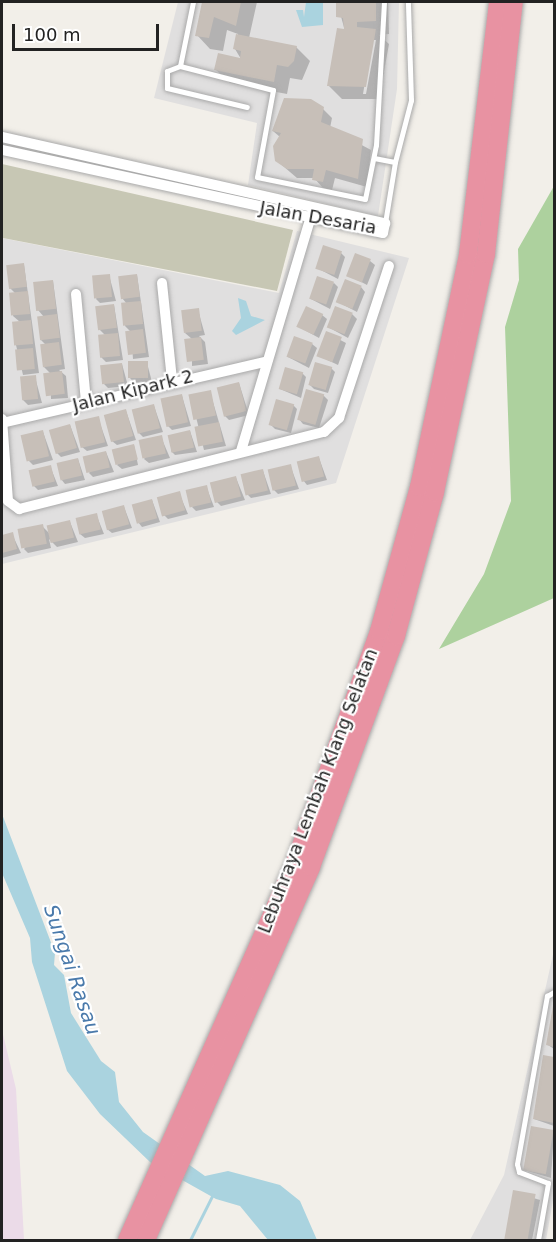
<!DOCTYPE html>
<style>
body{margin:0}
#map{position:relative;width:556px;height:1242px;overflow:hidden;background:#f2efe9;font-family:"DejaVu Sans",sans-serif}
div>[style]{position:absolute}
[style*='--x']{left:calc(var(--x)*1px);top:calc(var(--y)*1px);width:calc(var(--w)*1px);rotate:calc(var(--a)*1deg)}
.residential>*{inset:0;background:#e0dfdf}
.industrial>*{inset:0;background:#ebdbe8}
.construction>*{inset:0;background:#c7c7b4}
.forest>*{inset:0;background:#add19e}
.water>*{inset:0;background:#aad3df}
.shadow>*{inset:0;background:#0003}
.stream>*{height:3px;margin:-1.5px;padding:0 1.5px;transform-origin:1.5px;border-radius:1.5px;background:#aad3df}
.building>*{inset:0;background:#c7bfb8;transform-origin:0 0}
.roads{filter:drop-shadow(0 0 2px #a9a9a9) drop-shadow(0 0 2px #a9a9a9)}
.lane>*{height:5px;margin:-2.5px;padding:0 2.5px;transform-origin:2.5px;border-radius:2.5px;background:#fff}
.street>*{height:10px;margin:-5px;padding:0 5px;transform-origin:5px;border-radius:5px;background:#fff}
.highway>*{height:18px;margin:-9px;padding:0 9px;transform-origin:9px;border-radius:9px;background:#e892a2}
span{translate:-50% -50%;white-space:nowrap;text-align:center;line-height:1.15;-webkit-text-stroke:4.5px #fff;paint-order:stroke}
.street-label{font-size:18px;color:#222}
.water-label{font-size:20px;color:#4a7aab;font-style:italic}
.frame{position:absolute;inset:0;border:3px solid #222;pointer-events:none}
.scale{position:absolute;left:12px;top:24px;width:147px;height:27px;box-sizing:border-box;border:3px solid #222;border-top:0;padding-left:8px;font-size:18px;line-height:21px;white-space:nowrap;color:#222;-webkit-text-stroke:4px #fff;paint-order:stroke}
</style>
<div id="map">
<div class="residential">
<i style="clip-path:polygon(178px 2px,399px 2px,397px 89px,378px 216px,248px 185px,257px 123px,154px 98px)"></i>
<i style="clip-path:polygon(297px 231px,409px 258px,336px 483px,2px 564px,2px 238px,279px 293px)"></i>
<i style="clip-path:polygon(554px 950px,554px 1195px,546px 1240px,470px 1240px,504px 1175px)"></i>
</div>
<div class="industrial">
<i style="clip-path:polygon(2px 1030px,16px 1089px,24px 1240px,2px 1240px)"></i>
</div>
<div class="construction">
<i style="clip-path:polygon(2px 164px,293px 230px,277px 291px,3px 238px)"></i>
</div>
<div class="forest">
<i style="clip-path:polygon(554px 186px,554px 598px,439px 649px,484px 574px,511px 501px,505px 327px,519px 280px,518px 249px)"></i>
</div>
<div class="water">
<i style="clip-path:polygon(306px 2px,323px 2px,323px 25px,302px 27px,296px 10px,303px 10px,304px 17px)"></i>
<i style="clip-path:polygon(238px 298px,246px 301px,251px 316px,265px 320px,236px 335px,232px 331px,241px 318px)"></i>
<i style="clip-path:polygon(2px 814px,55px 953px,54px 965px,64px 975px,71px 1013px,101px 1061px,115px 1072px,119px 1102px,143px 1132px,205px 1176px,228px 1171px,280px 1185px,300px 1201px,317px 1240px,268px 1240px,240px 1206px,216px 1199px,150px 1162px,100px 1114px,67px 1071px,32px 962px,30px 938px,2px 873px)"></i>
</div>
<div class="shadow">
<i style="clip-path:polygon(203px 2px,257px 2px,249px 38px,296px 47px,310px 61px,302px 80px,290px 78px,287px 94px,230px 83px,216px 70px,241px 59px,235px 49px,238px 34px,227px 30px,223px 51px,210px 49px,197px 35px)"></i>
<i style="clip-path:polygon(evenodd,337px 2px,388px 2px,389px 34px,379px 35px,389px 44px,379px 99px,342px 99px,328px 85px,345px 31px,337px 2px,372px 40px,376px 40px,366px 94px,363px 94px,372px 40px)"></i>
<i style="clip-path:polygon(323px 109px,332px 118px,330px 128px,371px 150px,367px 187px,335px 178px,332px 190px,323px 188px,314px 178px,297px 178px,276px 160px,280px 137px,273px 131px)"></i>
<i style="clip-path:polygon(341px 253px,345px 257px,338px 279px,317px 268px)"></i>
<i style="clip-path:polygon(370px 261px,375px 265px,367px 285px,348px 275px)"></i>
<i style="clip-path:polygon(24px 265px,39px 373px,23px 375px,16px 345px,20px 322px,13px 316px,16px 294px,10px 288px)"></i>
<i style="clip-path:polygon(109px 275px,116px 301px,100px 303px,96px 299px)"></i>
<i style="clip-path:polygon(137px 275px,149px 357px,133px 359px,131px 332px,125px 326px,127px 304px,122px 298px)"></i>
<i style="clip-path:polygon(53px 281px,65px 369px,59px 370px,66px 376px,68px 398px,51px 399px,50px 373px,43px 366px,46px 345px,40px 339px,44px 317px,38px 310px)"></i>
<i style="clip-path:polygon(334px 283px,338px 287px,330px 309px,311px 299px)"></i>
<i style="clip-path:polygon(361px 287px,365px 292px,357px 312px,338px 302px)"></i>
<i style="clip-path:polygon(114px 305px,123px 360px,106px 362px,101px 357px,106px 336px,99px 329px)"></i>
<i style="clip-path:polygon(198px 310px,205px 335px,199px 336px,205px 342px,208px 364px,192px 366px,192px 339px,185px 333px)"></i>
<i style="clip-path:polygon(352px 314px,357px 319px,348px 338px,328px 327px)"></i>
<i style="clip-path:polygon(322px 315px,327px 319px,319px 338px,299px 327px)"></i>
<i style="clip-path:polygon(327px 333px,346px 343px,338px 365px,319px 356px)"></i>
<i style="clip-path:polygon(312px 344px,317px 348px,309px 368px,288px 357px)"></i>
<i style="clip-path:polygon(147px 363px,152px 382px,134px 383px,130px 378px)"></i>
<i style="clip-path:polygon(122px 364px,128px 386px,108px 388px,104px 384px)"></i>
<i style="clip-path:polygon(331px 368px,335px 372px,328px 393px,314px 389px,310px 385px)"></i>
<i style="clip-path:polygon(302px 373px,306px 377px,301px 398px,280px 389px)"></i>
<i style="clip-path:polygon(35px 377px,42px 403px,28px 405px,23px 400px)"></i>
<i style="clip-path:polygon(239px 383px,249px 415px,229px 420px,225px 416px)"></i>
<i style="clip-path:polygon(210px 392px,226px 446px,204px 450px,191px 396px)"></i>
<i style="clip-path:polygon(323px 395px,328px 400px,319px 428px,303px 424px,299px 419px)"></i>
<i style="clip-path:polygon(182px 396px,191px 426px,172px 430px,168px 426px)"></i>
<i style="clip-path:polygon(293px 405px,297px 409px,291px 433px,275px 429px,271px 425px)"></i>
<i style="clip-path:polygon(154px 406px,163px 432px,143px 437px,139px 433px)"></i>
<i style="clip-path:polygon(126px 411px,136px 440px,117px 445px,112px 441px)"></i>
<i style="clip-path:polygon(98px 418px,108px 446px,87px 451px,82px 447px)"></i>
<i style="clip-path:polygon(70px 425px,80px 452px,61px 457px,57px 453px)"></i>
<i style="clip-path:polygon(190px 431px,197px 452px,175px 455px,171px 451px)"></i>
<i style="clip-path:polygon(43px 432px,53px 460px,33px 465px,28px 460px)"></i>
<i style="clip-path:polygon(161px 437px,170px 458px,149px 463px,144px 459px)"></i>
<i style="clip-path:polygon(134px 445px,138px 465px,122px 469px,117px 465px)"></i>
<i style="clip-path:polygon(106px 452px,114px 472px,93px 477px,89px 473px)"></i>
<i style="clip-path:polygon(319px 458px,327px 480px,307px 485px,303px 480px)"></i>
<i style="clip-path:polygon(78px 459px,85px 480px,65px 484px,61px 479px)"></i>
<i style="clip-path:polygon(290px 465px,299px 489px,278px 494px,274px 490px)"></i>
<i style="clip-path:polygon(50px 466px,58px 486px,38px 490px,34px 486px)"></i>
<i style="clip-path:polygon(263px 471px,271px 494px,251px 498px,247px 494px)"></i>
<i style="clip-path:polygon(236px 478px,245px 500px,221px 506px,217px 502px)"></i>
<i style="clip-path:polygon(206px 486px,214px 507px,196px 511px,192px 507px)"></i>
<i style="clip-path:polygon(179px 493px,188px 514px,168px 519px,164px 515px)"></i>
<i style="clip-path:polygon(152px 500px,160px 522px,142px 527px,138px 522px)"></i>
<i style="clip-path:polygon(124px 507px,132px 528px,112px 533px,107px 529px)"></i>
<i style="clip-path:polygon(96px 514px,104px 534px,85px 538px,80px 534px)"></i>
<i style="clip-path:polygon(70px 522px,78px 542px,57px 547px,49px 539px,51px 548px,28px 553px,24px 549px,42px 526px,50px 534px)"></i>
<i style="clip-path:polygon(12px 534px,21px 553px,2px 558px,2px 537px)"></i>
<i style="clip-path:polygon(554px 1008px,554px 1049px,548px 1045px)"></i>
<i style="clip-path:polygon(544px 1057px,554px 1058px,554px 1126px,534px 1119px)"></i>
<i style="clip-path:polygon(533px 1128px,554px 1132px,551px 1178px,524px 1170px)"></i>
<i style="clip-path:polygon(514px 1192px,540px 1200px,532px 1240px,505px 1240px)"></i>
</div>
<div class="stream">
<i style="--x:190;--y:1240;--w:51;--a:-63.4"></i>
</div>
<div class="building">
<i style="clip-path:polygon(202px 2px,241px 2px,236px 26px,214px 17px,209px 38px,195px 36px)"></i>
<i style="clip-path:polygon(336px 2px,376px 2px,376px 21px,357px 22px,357px 27px,376px 29px,366px 87px,327px 86px,337px 28px,344px 29px,343px 18px,336px 17px)"></i>
<i style="clip-path:polygon(236px 34px,297px 46px,294px 61px,288px 67px,277px 65px,274px 82px,214px 70px,218px 53px,240px 58px,241px 51px,233px 49px)"></i>
<i style="clip-path:polygon(284px 98px,311px 99px,324px 107px,321px 122px,363px 139px,358px 179px,326px 170px,323px 182px,312px 180px,314px 169px,287px 169px,275px 161px,273px 146px,281px 133px,272px 131px)"></i>
<i style="left:323px;top:245px;width:20px;height:25px;rotate:18deg"></i>
<i style="left:355px;top:253px;width:17px;height:25px;rotate:21deg"></i>
<i style="left:24px;top:263px;width:24px;height:18px;rotate:83deg"></i>
<i style="left:110px;top:274px;width:23px;height:18px;rotate:85deg"></i>
<i style="left:137px;top:274px;width:23px;height:19px;rotate:83deg"></i>
<i style="left:317px;top:276px;width:18px;height:24px;rotate:19deg"></i>
<i style="left:345px;top:279px;width:18px;height:25px;rotate:22deg"></i>
<i style="left:53px;top:280px;width:29px;height:20px;rotate:84deg"></i>
<i style="left:28px;top:291px;width:23px;height:19px;rotate:85deg"></i>
<i style="left:141px;top:301px;width:23px;height:20px;rotate:85deg"></i>
<i style="left:114px;top:304px;width:24px;height:19px;rotate:83deg"></i>
<i style="left:306px;top:306px;width:19px;height:23px;rotate:25deg"></i>
<i style="left:335px;top:306px;width:19px;height:23px;rotate:21deg"></i>
<i style="left:199px;top:308px;width:23px;height:18px;rotate:83deg"></i>
<i style="left:57px;top:314px;width:24px;height:20px;rotate:83deg"></i>
<i style="left:31px;top:320px;width:24px;height:19px;rotate:85deg"></i>
<i style="left:143px;top:329px;width:24px;height:18px;rotate:83deg"></i>
<i style="left:326px;top:331px;width:17px;height:27px;rotate:21deg"></i>
<i style="left:118px;top:333px;width:23px;height:20px;rotate:85deg"></i>
<i style="left:294px;top:336px;width:20px;height:22px;rotate:20deg"></i>
<i style="left:201px;top:337px;width:23px;height:17px;rotate:83deg"></i>
<i style="left:59px;top:342px;width:23px;height:19px;rotate:83deg"></i>
<i style="left:33px;top:348px;width:21px;height:18px;rotate:85deg"></i>
<i style="left:148px;top:361px;width:17px;height:20px;rotate:90deg"></i>
<i style="left:315px;top:362px;width:18px;height:24px;rotate:16deg"></i>
<i style="left:122px;top:363px;width:19px;height:22px;rotate:84deg"></i>
<i style="left:285px;top:367px;width:19px;height:23px;rotate:16deg"></i>
<i style="left:62px;top:371px;width:23px;height:19px;rotate:83deg"></i>
<i style="left:36px;top:375px;width:24px;height:16px;rotate:85deg"></i>
<i style="left:239px;top:382px;width:30px;height:23px;rotate:76deg"></i>
<i style="left:306px;top:389px;width:19px;height:32px;rotate:16deg"></i>
<i style="left:211px;top:390px;width:26px;height:23px;rotate:79deg"></i>
<i style="left:182px;top:394px;width:29px;height:22px;rotate:78deg"></i>
<i style="left:276px;top:399px;width:19px;height:27px;rotate:16deg"></i>
<i style="left:154px;top:404px;width:25px;height:23px;rotate:76deg"></i>
<i style="left:126px;top:409px;width:28px;height:23px;rotate:75deg"></i>
<i style="left:99px;top:416px;width:27px;height:25px;rotate:77deg"></i>
<i style="left:219px;top:422px;width:20px;height:25px;rotate:79deg"></i>
<i style="left:70px;top:424px;width:25px;height:22px;rotate:74deg"></i>
<i style="left:43px;top:430px;width:27px;height:23px;rotate:77deg"></i>
<i style="left:190px;top:430px;width:18px;height:23px;rotate:77deg"></i>
<i style="left:162px;top:435px;width:19px;height:24px;rotate:78deg"></i>
<i style="left:134px;top:444px;width:16px;height:23px;rotate:76deg"></i>
<i style="left:106px;top:451px;width:17px;height:24px;rotate:77deg"></i>
<i style="left:319px;top:456px;width:21px;height:23px;rotate:76deg"></i>
<i style="left:78px;top:458px;width:18px;height:22px;rotate:77deg"></i>
<i style="left:291px;top:464px;width:22px;height:24px;rotate:77deg"></i>
<i style="left:51px;top:465px;width:17px;height:23px;rotate:77deg"></i>
<i style="left:263px;top:469px;width:22px;height:23px;rotate:77deg"></i>
<i style="left:236px;top:476px;width:21px;height:27px;rotate:76deg"></i>
<i style="left:207px;top:485px;width:18px;height:22px;rotate:77deg"></i>
<i style="left:180px;top:491px;width:20px;height:24px;rotate:75deg"></i>
<i style="left:152px;top:499px;width:20px;height:21px;rotate:75deg"></i>
<i style="left:124px;top:505px;width:20px;height:23px;rotate:75deg"></i>
<i style="left:97px;top:513px;width:17px;height:22px;rotate:77deg"></i>
<i style="left:70px;top:520px;width:18px;height:24px;rotate:77deg"></i>
<i style="left:43px;top:524px;width:20px;height:26px;rotate:79deg"></i>
<i style="clip-path:polygon(13px 532px,17px 549px,2px 553px,2px 535px)"></i>
<i style="clip-path:polygon(553px 1006px,554px 1006px,554px 1047px,546px 1045px)"></i>
<i style="clip-path:polygon(543px 1055px,554px 1057px,554px 1123px,533px 1119px)"></i>
<i style="left:531px;top:1126px;width:23px;height:45px;rotate:10deg"></i>
<i style="left:513px;top:1190px;width:23px;height:51px;rotate:10deg"></i>
</div>
<div class="roads">
<div class="lane">
<i style="--x:193;--y:2;--w:65;--a:101.5"></i>
<i style="--x:180;--y:66;--w:96;--a:14.5"></i>
<i style="--x:273;--y:90;--w:88;--a:100.4"></i>
<i style="--x:257;--y:177;--w:110;--a:11.5"></i>
<i style="--x:365;--y:199;--w:55;--a:-78.5"></i>
<i style="--x:376;--y:145;--w:143;--a:-86.8"></i>
<i style="--x:180;--y:66;--w:14;--a:159"></i>
<i style="--x:167;--y:71;--w:17;--a:90"></i>
<i style="--x:167;--y:88;--w:82;--a:13.4"></i>
<i style="--x:374;--y:158;--w:21;--a:11"></i>
<i style="--x:395;--y:162;--w:62;--a:99.3"></i>
<i style="--x:395;--y:162;--w:64;--a:-75.5"></i>
<i style="--x:411;--y:100;--w:98;--a:-91.8"></i>
<i style="--x:538;--y:1240;--w:58;--a:-80"></i>
<i style="--x:548;--y:1183;--w:31;--a:-159"></i>
<i style="--x:519;--y:1172;--w:8;--a:-104"></i>
<i style="--x:517;--y:1164;--w:171;--a:-79.9"></i>
<i style="--x:547;--y:996;--w:8;--a:-30"></i>
</div>
<div class="street">
<i style="--x:2;--y:137;--w:393;--a:12.7"></i>
<i style="--x:385;--y:223;--w:10;--a:101"></i>
<i style="--x:383;--y:233;--w:390;--a:-167.7"></i>
<i style="--x:162;--y:283;--w:98;--a:84.1"></i>
<i style="--x:76;--y:294;--w:108;--a:84.7"></i>
<i style="--x:2;--y:419;--w:82;--a:85.8"></i>
<i style="--x:8;--y:501;--w:14;--a:36"></i>
<i style="--x:19;--y:509;--w:315;--a:-14.2"></i>
<i style="--x:324;--y:432;--w:21;--a:-43"></i>
<i style="--x:339;--y:418;--w:160;--a:-71.8"></i>
<i style="--x:2;--y:423;--w:270;--a:-13.1"></i>
<i style="--x:241;--y:451;--w:248;--a:-73.4"></i>
</div>
<div class="highway">
<i style="--x:127;--y:1240;--w:414;--a:-66"></i>
<i style="--x:295;--y:862;--w:246;--a:-70"></i>
<i style="--x:379;--y:631;--w:149;--a:-74.5"></i>
<i style="--x:419;--y:487;--w:238;--a:-78.1"></i>
<i style="--x:468;--y:254;--w:254;--a:-83.2"></i>
<i style="--x:146;--y:1240;--w:408;--a:-66.1"></i>
<i style="--x:311;--y:867;--w:246;--a:-69.8"></i>
<i style="--x:396;--y:636;--w:149;--a:-74.8"></i>
<i style="--x:435;--y:492;--w:243;--a:-77.9"></i>
<i style="--x:486;--y:254;--w:254;--a:-83.7"></i>
</div>
</div>
<div class="street-label">
<span style="left:318px;top:218px;rotate:10deg">Jalan Desaria</span>
<span style="left:133px;top:391px;rotate:-14deg">Jalan Kipark 2</span>
<span style="left:318px;top:791px;rotate:-69deg">Lebuhraya Lembah Klang Selatan</span>
</div>
<div class="water-label">
<span style="left:72px;top:970px;rotate:71deg">Sungai Rasau</span>
</div>
<div class="frame"></div>
<div class="scale">100 m</div>
</div>
